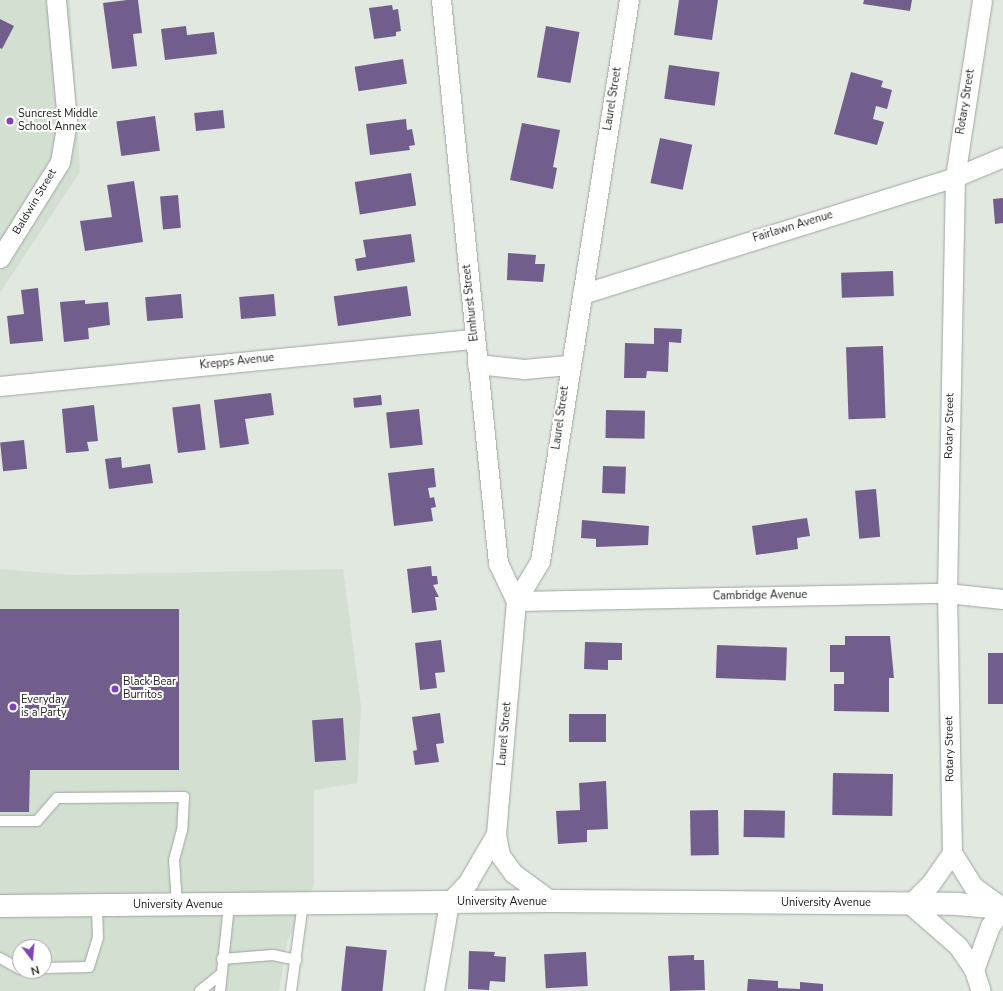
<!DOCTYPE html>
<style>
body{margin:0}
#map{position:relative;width:1003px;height:991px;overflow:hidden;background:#e0e8e0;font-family:"Nunito Sans",sans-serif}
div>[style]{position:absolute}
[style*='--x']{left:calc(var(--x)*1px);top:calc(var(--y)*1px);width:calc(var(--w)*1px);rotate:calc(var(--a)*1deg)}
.built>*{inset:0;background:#d2dfd1}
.building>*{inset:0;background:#725e8c;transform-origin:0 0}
.roads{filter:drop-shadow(0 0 1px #9ea69e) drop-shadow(0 0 1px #9ea69e)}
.service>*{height:10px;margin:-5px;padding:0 5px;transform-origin:5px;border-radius:5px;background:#fff}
.minor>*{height:19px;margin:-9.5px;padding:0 9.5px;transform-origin:9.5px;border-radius:9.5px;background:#fff}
.tertiary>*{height:22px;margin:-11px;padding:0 11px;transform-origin:11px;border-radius:11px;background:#fff}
.dots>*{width:11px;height:11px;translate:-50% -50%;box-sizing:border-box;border:2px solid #fff;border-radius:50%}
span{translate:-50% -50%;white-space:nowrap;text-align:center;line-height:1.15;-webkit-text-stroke:4px #fff;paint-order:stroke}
.street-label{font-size:11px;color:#20231f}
.poi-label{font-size:11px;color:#20231f}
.left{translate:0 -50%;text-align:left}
.north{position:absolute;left:12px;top:939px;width:40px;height:40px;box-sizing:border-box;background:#fff;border:1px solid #a6a7a5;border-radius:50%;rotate:164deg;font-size:11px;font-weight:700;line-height:16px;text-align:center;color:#20231f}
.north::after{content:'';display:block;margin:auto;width:14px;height:18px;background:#7f43b8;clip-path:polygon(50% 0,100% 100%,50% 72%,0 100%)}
</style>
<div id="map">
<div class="built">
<i style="clip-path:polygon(0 0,70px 0,80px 172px,0 293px)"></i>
<i style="clip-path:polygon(evenodd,0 569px,71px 575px,343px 569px,361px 707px,357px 783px,314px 790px,314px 885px,287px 942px,279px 991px,0 991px,0 569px,20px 947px,44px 947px,44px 971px,20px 971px,20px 947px)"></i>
</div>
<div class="building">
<i style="clip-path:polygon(127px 0,138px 0,142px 33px,133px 34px,137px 66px,112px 69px,103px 3px)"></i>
<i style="clip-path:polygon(679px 0,718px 0,712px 40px,674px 35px)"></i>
<i style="clip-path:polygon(864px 0,912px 0,910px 11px,863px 4px)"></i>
<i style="clip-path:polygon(392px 5px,393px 10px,398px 9px,401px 31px,396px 32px,396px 36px,374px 39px,369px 8px)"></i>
<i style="clip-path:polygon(0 19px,14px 26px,2px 49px,0 48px)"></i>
<i style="clip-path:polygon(186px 26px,187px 35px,214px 32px,217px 54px,165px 60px,161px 29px)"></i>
<i style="left:546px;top:26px;width:34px;height:52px;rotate:10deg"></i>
<i style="left:403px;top:59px;width:25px;height:49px;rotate:81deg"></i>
<i style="left:669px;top:65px;width:51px;height:34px;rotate:8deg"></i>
<i style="clip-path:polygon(851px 72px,883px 81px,881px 87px,892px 90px,887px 109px,876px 106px,873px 119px,884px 122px,877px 145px,834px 134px)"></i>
<i style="left:223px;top:110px;width:18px;height:29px;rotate:84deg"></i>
<i style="left:155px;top:116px;width:35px;height:39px;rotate:82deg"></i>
<i style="clip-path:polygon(406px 119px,407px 130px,412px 129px,415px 145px,409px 146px,410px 150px,370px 155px,366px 124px)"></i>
<i style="clip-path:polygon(522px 123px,560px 130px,553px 167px,557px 168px,553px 189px,510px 180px)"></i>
<i style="left:660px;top:138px;width:33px;height:46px;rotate:12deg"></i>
<i style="left:411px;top:173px;width:33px;height:57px;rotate:81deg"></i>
<i style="clip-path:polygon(134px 181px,143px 242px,85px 251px,80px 221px,112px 217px,107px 185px)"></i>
<i style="left:178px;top:195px;width:33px;height:18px;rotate:85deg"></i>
<i style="clip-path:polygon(1003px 198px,1003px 223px,995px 224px,993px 199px)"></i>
<i style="clip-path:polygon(411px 234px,415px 262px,357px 271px,355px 259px,366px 257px,363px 240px)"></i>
<i style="clip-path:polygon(508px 253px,536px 255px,535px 264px,545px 264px,543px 282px,507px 280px)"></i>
<i style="left:893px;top:271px;width:25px;height:52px;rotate:88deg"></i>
<i style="left:407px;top:286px;width:30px;height:74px;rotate:82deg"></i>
<i style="clip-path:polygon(38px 288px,43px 341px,10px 344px,7px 316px,24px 314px,21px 290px)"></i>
<i style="left:181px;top:294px;width:24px;height:36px;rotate:85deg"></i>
<i style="left:274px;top:294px;width:22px;height:35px;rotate:85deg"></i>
<i style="clip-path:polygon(85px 300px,85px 304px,108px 302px,110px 325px,88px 328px,89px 339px,64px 342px,60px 302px)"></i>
<i style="clip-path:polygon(654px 328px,682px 329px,681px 343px,669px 342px,668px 372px,647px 371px,646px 378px,624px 378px,625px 343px,654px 344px)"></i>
<i style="left:883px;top:346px;width:72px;height:37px;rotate:88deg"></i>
<i style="clip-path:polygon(271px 393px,274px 415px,245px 419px,249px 444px,220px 448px,214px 400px)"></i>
<i style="left:381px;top:395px;width:10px;height:28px;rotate:84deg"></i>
<i style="left:200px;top:404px;width:46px;height:28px;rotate:83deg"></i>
<i style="clip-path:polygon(94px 405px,98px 441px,87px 442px,89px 451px,66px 453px,62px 409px)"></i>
<i style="left:419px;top:409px;width:36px;height:33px;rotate:84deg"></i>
<i style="left:606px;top:410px;width:39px;height:28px;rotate:1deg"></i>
<i style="left:24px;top:440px;width:29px;height:24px;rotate:84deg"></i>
<i style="clip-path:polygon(121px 457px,122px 468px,150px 464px,153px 483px,109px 489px,105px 459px)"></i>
<i style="left:603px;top:466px;width:23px;height:27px;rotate:2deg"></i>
<i style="clip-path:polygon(434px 468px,436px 487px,428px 488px,430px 498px,434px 497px,436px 507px,431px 508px,433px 521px,394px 526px,388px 473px)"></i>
<i style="left:876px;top:489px;width:48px;height:21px;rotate:85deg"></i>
<i style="clip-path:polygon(807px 518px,810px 536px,797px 538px,798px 549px,756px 555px,752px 526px)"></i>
<i style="clip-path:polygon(582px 520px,649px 526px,648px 545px,596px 547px,596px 539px,581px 538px)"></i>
<i style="clip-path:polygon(431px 566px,432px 576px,437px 576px,438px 584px,433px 585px,439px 597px,435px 597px,437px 610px,412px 613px,407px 569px)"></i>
<i style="clip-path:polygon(0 609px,179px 609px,179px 770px,30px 770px,29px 812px,0 812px)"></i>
<i style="clip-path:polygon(845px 636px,890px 636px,894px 678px,889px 678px,889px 712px,834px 711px,834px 684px,844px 684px,844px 672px,830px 672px,830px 645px,845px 645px)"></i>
<i style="clip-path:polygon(441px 640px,445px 672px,435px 673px,437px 688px,420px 690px,415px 643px)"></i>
<i style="clip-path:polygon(585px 642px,622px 643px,622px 660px,608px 660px,608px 670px,584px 669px)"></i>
<i style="left:717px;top:645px;width:70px;height:33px;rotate:2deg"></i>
<i style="left:988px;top:653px;width:15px;height:51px"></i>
<i style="clip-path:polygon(440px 713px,444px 743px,436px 744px,439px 762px,415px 765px,413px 751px,417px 750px,412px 717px)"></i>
<i style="left:606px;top:714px;width:28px;height:37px;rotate:90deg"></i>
<i style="left:343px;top:718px;width:42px;height:31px;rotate:86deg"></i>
<i style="left:833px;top:773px;width:60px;height:42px;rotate:1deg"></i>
<i style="clip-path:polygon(606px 781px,608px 829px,587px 830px,587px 842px,558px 844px,556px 811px,580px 810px,579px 783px)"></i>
<i style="left:718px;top:810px;width:45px;height:28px;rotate:89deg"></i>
<i style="left:744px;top:810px;width:41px;height:27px;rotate:1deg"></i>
<i style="left:346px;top:946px;width:41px;height:45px;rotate:6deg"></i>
<i style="clip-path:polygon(469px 951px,495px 952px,494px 956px,506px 957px,505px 982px,490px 981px,489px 990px,468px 989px)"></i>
<i style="left:586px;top:952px;width:34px;height:42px;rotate:87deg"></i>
<i style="clip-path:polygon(694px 955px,694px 960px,704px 960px,705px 990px,670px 991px,668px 956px)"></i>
<i style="clip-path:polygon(748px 979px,778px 981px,778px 988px,800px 989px,800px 982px,823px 984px,823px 991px,747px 991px)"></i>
</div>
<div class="roads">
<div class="service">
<i style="--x:0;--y:821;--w:37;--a:0"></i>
<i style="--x:37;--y:821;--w:30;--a:-49"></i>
<i style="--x:57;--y:798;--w:127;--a:-0.5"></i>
<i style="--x:184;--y:797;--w:33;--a:93"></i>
<i style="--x:182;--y:830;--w:31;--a:105"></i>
<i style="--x:174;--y:860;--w:44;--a:86.1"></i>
<i style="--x:0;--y:958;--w:23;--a:29"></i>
<i style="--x:222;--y:959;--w:51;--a:-4.5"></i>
<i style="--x:273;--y:955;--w:24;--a:12"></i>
<i style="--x:44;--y:968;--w:45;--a:-1.3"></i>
<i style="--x:89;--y:967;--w:30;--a:-73"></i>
<i style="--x:98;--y:938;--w:33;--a:-92"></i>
<i style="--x:200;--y:991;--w:26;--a:-39"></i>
<i style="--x:220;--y:991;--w:86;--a:-84"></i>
<i style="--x:291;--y:991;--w:89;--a:-82.2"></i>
</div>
<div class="minor">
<i style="--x:441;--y:0;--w:566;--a:84.22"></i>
<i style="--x:498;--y:563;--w:42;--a:64.7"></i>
<i style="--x:516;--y:601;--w:431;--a:-1.1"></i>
<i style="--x:947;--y:593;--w:56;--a:6.1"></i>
<i style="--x:0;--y:258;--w:113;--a:-58"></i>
<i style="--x:60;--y:162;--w:42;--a:-80.3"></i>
<i style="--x:67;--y:121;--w:121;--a:-95.2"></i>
<i style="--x:582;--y:294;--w:391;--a:-17.4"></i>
<i style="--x:955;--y:177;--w:52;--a:-22.6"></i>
<i style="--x:477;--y:364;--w:47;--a:6.1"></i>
<i style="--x:524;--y:369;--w:44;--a:-5.2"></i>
<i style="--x:0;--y:386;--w:476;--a:-5.7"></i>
<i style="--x:952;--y:853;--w:38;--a:125"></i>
<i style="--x:930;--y:884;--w:28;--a:135"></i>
<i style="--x:910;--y:904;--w:64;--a:41.2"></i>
<i style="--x:958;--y:946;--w:29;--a:56"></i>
<i style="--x:974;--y:970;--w:22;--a:72"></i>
<i style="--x:551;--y:901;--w:47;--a:-143.6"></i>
<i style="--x:513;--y:873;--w:22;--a:-126"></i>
<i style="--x:500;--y:855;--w:21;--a:-101"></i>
<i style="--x:496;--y:834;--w:234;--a:-85.1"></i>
<i style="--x:516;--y:601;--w:47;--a:-59"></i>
<i style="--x:540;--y:561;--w:568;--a:-80.99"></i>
<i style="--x:974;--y:970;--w:47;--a:-70"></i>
<i style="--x:990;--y:926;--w:22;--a:-54"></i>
<i style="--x:1003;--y:908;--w:37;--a:-144"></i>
<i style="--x:973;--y:886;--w:39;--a:-122"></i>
<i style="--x:952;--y:853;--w:260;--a:-91.1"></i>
<i style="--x:947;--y:593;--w:416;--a:-88.9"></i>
<i style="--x:955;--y:177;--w:179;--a:-81.3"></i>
<i style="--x:434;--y:991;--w:90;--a:-80.4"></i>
<i style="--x:449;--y:902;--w:28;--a:-46"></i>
<i style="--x:468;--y:882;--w:56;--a:-59.7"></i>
</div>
<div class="tertiary">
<i style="--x:0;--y:906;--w:551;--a:-0.52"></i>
<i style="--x:551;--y:901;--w:406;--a:0.4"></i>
<i style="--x:957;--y:904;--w:46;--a:5"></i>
</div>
</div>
<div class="dots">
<i style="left:10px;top:121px;background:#7f43b8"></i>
<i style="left:115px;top:689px;background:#7f43b8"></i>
<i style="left:13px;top:707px;background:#7f43b8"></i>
</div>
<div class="street-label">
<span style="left:613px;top:99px;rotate:-81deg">Laurel Street</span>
<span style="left:966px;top:102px;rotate:-81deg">Rotary Street</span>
<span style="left:35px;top:202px;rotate:-59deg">Baldwin Street</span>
<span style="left:793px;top:227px;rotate:-17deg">Fairlawn Avenue</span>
<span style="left:471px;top:303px;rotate:-96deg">Elmhurst Street</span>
<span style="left:237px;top:362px;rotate:-6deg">Krepps Avenue</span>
<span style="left:561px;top:418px;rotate:-82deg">Laurel Street</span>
<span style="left:950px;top:426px;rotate:-89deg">Rotary Street</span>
<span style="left:760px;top:596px;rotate:-1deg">Cambridge Avenue</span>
<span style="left:505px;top:734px;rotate:-85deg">Laurel Street</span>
<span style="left:950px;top:749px;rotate:-91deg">Rotary Street</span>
<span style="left:502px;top:902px">University Avenue</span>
<span style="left:826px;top:903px">University Avenue</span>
<span style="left:178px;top:905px">University Avenue</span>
</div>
<div class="poi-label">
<span class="left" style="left:18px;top:121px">Suncrest Middle<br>School Annex</span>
<span class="left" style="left:123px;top:689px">Black Bear<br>Burritos</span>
<span class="left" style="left:21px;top:707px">Everyday<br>is a Party</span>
</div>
<div class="north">N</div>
</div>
